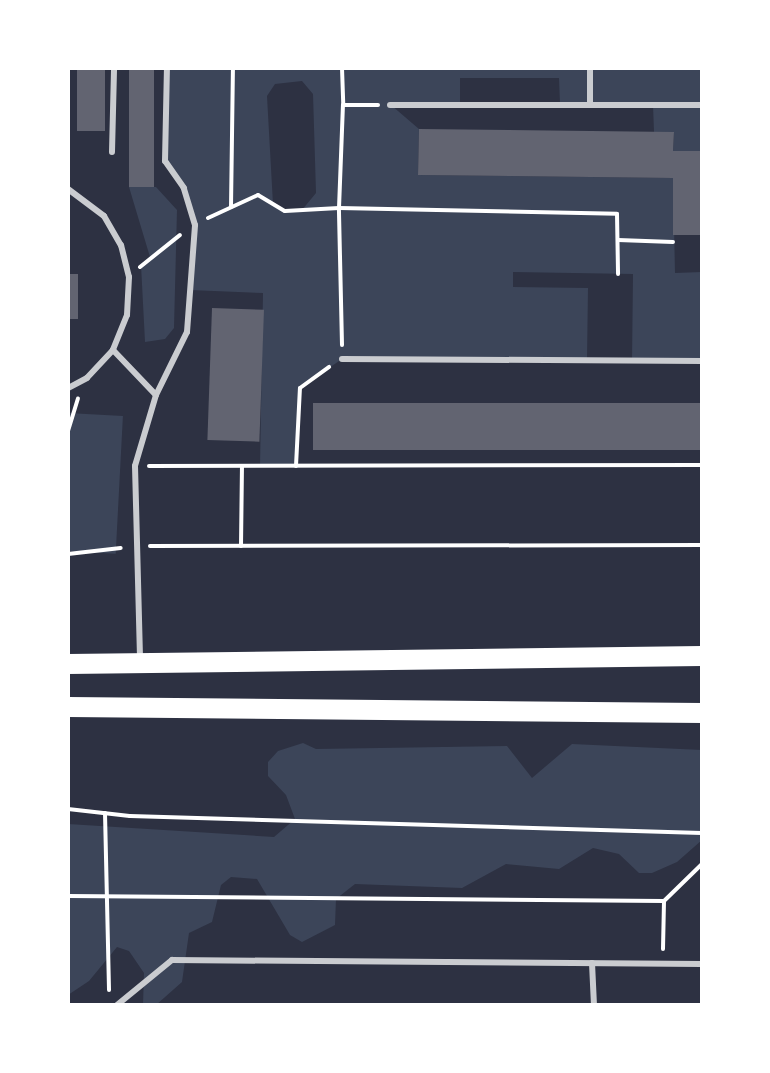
<!DOCTYPE html>
<style>
body{margin:0}
#map{position:relative;width:770px;height:1073px;overflow:hidden;background:#2d3142;font-family:"Fira Sans",sans-serif}
div>[style]{position:absolute}
[style*='--x']{left:calc(var(--x)*1px);top:calc(var(--y)*1px);width:calc(var(--w)*1px);rotate:calc(var(--a)*1deg)}
.green>*{inset:0;background:#3c4559;transform-origin:0 0}
.building>*{inset:0;background:#626471;transform-origin:0 0}
.path>*{height:4px;margin:-2px;padding:0 2px;transform-origin:2px;border-radius:2px;background:#fff}
.service>*{height:6px;margin:-3px;padding:0 3px;transform-origin:3px;border-radius:3px;background:#caccd0}
.primary>*{height:20px;margin:-10px;padding:0 10px;transform-origin:10px;border-radius:10px;background:#fff}
span{translate:-50% -50%;white-space:nowrap;text-align:center;line-height:1.15;-webkit-text-stroke:6px #fff;paint-order:stroke}
.frame{position:absolute;inset:0;border:70px solid #fff;pointer-events:none}
</style>
<div id="map">
<div class="green">
<i style="clip-path:polygon(evenodd,167px 68px,702px 68px,702px 151px,673px 151px,674px 132px,654px 132px,653px 105px,560px 104px,559px 78px,460px 78px,460px 104px,391px 105px,419px 129px,418px 175px,673px 178px,675px 273px,702px 272px,702px 361px,632px 361px,633px 274px,513px 272px,513px 287px,588px 288px,587px 360px,342px 359px,300px 388px,296px 466px,260px 466px,263px 293px,190px 290px,195px 225px,184px 188px,165px 161px,167px 68px,302px 81px,313px 94px,316px 193px,302px 210px,285px 211px,273px 204px,267px 96px,275px 84px,302px 81px)"></i>
<i style="clip-path:polygon(129px 187px,156px 187px,177px 210px,174px 328px,165px 339px,145px 342px,141px 265px,150px 257px)"></i>
<i style="left:68px;top:413px;width:55px;height:138px;rotate:3deg"></i>
<i style="clip-path:polygon(303px 743px,316px 749px,507px 746px,532px 778px,572px 744px,702px 750px,702px 840px,677px 862px,652px 873px,639px 873px,619px 854px,593px 848px,559px 869px,506px 864px,462px 888px,355px 884px,336px 899px,335px 925px,302px 942px,290px 935px,257px 879px,231px 877px,221px 885px,212px 922px,189px 933px,182px 982px,156px 1005px,143px 1005px,144px 973px,129px 951px,117px 947px,89px 981px,68px 995px,68px 824px,274px 837px,295px 819px,286px 795px,268px 776px,268px 762px,278px 751px)"></i>
</div>
<div class="building">
<i style="left:77px;top:68px;width:28px;height:63px"></i>
<i style="left:129px;top:68px;width:25px;height:119px"></i>
<i style="clip-path:polygon(419px 129px,674px 132px,673px 151px,702px 151px,702px 235px,673px 235px,673px 178px,418px 175px)"></i>
<i style="left:68px;top:274px;width:10px;height:45px"></i>
<i style="left:212px;top:308px;width:52px;height:132px;rotate:2deg"></i>
<i style="left:313px;top:403px;width:389px;height:47px"></i>
</div>
<div class="path">
<i style="--x:342;--y:68;--w:37;--a:88"></i>
<i style="--x:231;--y:207;--w:139;--a:-89.2"></i>
<i style="--x:208;--y:218;--w:55;--a:-24.7"></i>
<i style="--x:258;--y:195;--w:31;--a:31"></i>
<i style="--x:285;--y:211;--w:54;--a:-3.2"></i>
<i style="--x:339;--y:208;--w:103;--a:-87.8"></i>
<i style="--x:343;--y:105;--w:35;--a:0"></i>
<i style="--x:618;--y:240;--w:55;--a:2.1"></i>
<i style="--x:140;--y:267;--w:51;--a:-38.7"></i>
<i style="--x:342;--y:345;--w:137;--a:-91.3"></i>
<i style="--x:339;--y:208;--w:278;--a:1.2"></i>
<i style="--x:617;--y:214;--w:60;--a:89"></i>
<i style="--x:68;--y:431;--w:34;--a:-73"></i>
<i style="--x:149;--y:466;--w:553;--a:-0.1"></i>
<i style="--x:296;--y:466;--w:78;--a:-87.1"></i>
<i style="--x:300;--y:388;--w:36;--a:-36"></i>
<i style="--x:150;--y:546;--w:552;--a:-0.1"></i>
<i style="--x:241;--y:546;--w:80;--a:-89.3"></i>
<i style="--x:68;--y:554;--w:53;--a:-6.5"></i>
<i style="--x:68;--y:809;--w:62;--a:6.4"></i>
<i style="--x:130;--y:816;--w:572;--a:1.7"></i>
<i style="--x:105;--y:813;--w:177;--a:88.7"></i>
<i style="--x:68;--y:896;--w:596;--a:0.48"></i>
<i style="--x:663;--y:949;--w:48;--a:-88.8"></i>
<i style="--x:664;--y:901;--w:53;--a:-44.2"></i>
</div>
<div class="service">
<i style="--x:590;--y:68;--w:36;--a:90"></i>
<i style="--x:390;--y:105;--w:312;--a:0"></i>
<i style="--x:112;--y:152;--w:84;--a:-88.6"></i>
<i style="--x:68;--y:189;--w:45;--a:36.9"></i>
<i style="--x:104;--y:216;--w:34;--a:60"></i>
<i style="--x:121;--y:245;--w:33;--a:76"></i>
<i style="--x:129;--y:277;--w:38;--a:93"></i>
<i style="--x:127;--y:315;--w:38;--a:112"></i>
<i style="--x:113;--y:350;--w:38;--a:133"></i>
<i style="--x:87;--y:378;--w:21;--a:152"></i>
<i style="--x:113;--y:350;--w:62;--a:46.3"></i>
<i style="--x:156;--y:395;--w:74;--a:106.5"></i>
<i style="--x:135;--y:466;--w:194;--a:88.5"></i>
<i style="--x:342;--y:359;--w:360;--a:0.3"></i>
<i style="--x:156;--y:395;--w:70;--a:-63.8"></i>
<i style="--x:187;--y:332;--w:107;--a:-85.7"></i>
<i style="--x:195;--y:225;--w:39;--a:-107"></i>
<i style="--x:184;--y:188;--w:33;--a:-125"></i>
<i style="--x:165;--y:161;--w:93;--a:-88.8"></i>
<i style="--x:592;--y:963;--w:42;--a:87.3"></i>
<i style="--x:117;--y:1005;--w:71;--a:-39.3"></i>
<i style="--x:172;--y:960;--w:530;--a:0.43"></i>
</div>
<div class="primary">
<i style="--x:68;--y:664;--w:634;--a:-0.72"></i>
<i style="--x:68;--y:707;--w:634;--a:0.54"></i>
</div>
<div class="frame"></div>
</div>
